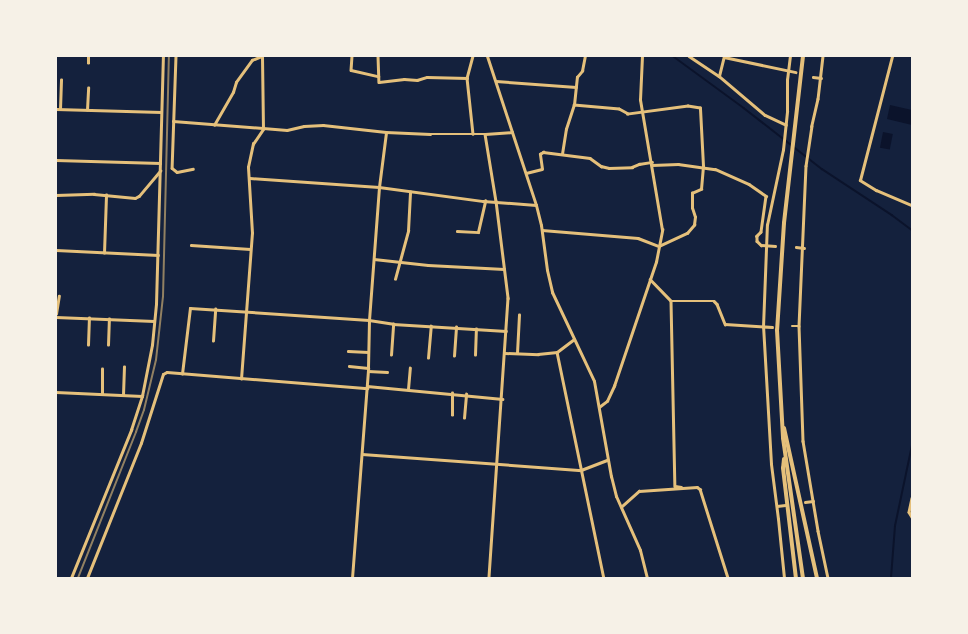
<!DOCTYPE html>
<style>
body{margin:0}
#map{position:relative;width:968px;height:634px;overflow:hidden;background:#14213d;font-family:"DejaVu Sans",sans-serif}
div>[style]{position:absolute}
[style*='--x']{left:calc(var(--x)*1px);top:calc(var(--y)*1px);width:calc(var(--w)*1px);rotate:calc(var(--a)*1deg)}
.water>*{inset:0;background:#0b132b;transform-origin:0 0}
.stream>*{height:1.5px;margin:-0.75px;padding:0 0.75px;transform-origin:0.75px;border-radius:0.75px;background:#0b132b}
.minor>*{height:2.5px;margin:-1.25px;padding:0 1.25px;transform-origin:1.25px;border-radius:1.25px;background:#e5c07b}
.tertiary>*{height:3px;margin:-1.5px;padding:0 1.5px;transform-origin:1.5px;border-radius:1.5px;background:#e5c07b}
.trunk>*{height:4px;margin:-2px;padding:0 2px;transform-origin:2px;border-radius:2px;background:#e5c07b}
.rail>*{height:1.5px;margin:-0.75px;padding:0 0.75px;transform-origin:0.75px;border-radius:0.75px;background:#918062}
span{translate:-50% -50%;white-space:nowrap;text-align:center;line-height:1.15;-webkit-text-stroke:3px #f6f1e7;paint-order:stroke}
.frame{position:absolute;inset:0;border:57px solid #f6f1e7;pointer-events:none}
</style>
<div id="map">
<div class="water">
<i style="clip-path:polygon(890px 105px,912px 110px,912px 125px,887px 119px)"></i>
<i style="left:883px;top:132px;width:10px;height:16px;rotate:11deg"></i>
</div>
<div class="stream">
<i style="--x:673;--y:56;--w:88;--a:36.2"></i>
<i style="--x:744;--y:108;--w:99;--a:38"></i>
<i style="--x:822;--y:169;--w:84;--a:33.3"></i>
<i style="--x:892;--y:215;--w:25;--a:37"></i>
<i style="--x:891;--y:578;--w:52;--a:-85.6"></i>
<i style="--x:895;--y:526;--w:83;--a:-78.1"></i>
</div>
<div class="minor">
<i style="--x:176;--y:56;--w:112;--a:92"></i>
<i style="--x:172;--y:168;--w:6;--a:39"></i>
<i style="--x:177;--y:172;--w:16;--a:-11"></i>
<i style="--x:352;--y:56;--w:14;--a:94"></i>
<i style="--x:351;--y:70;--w:28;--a:13"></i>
<i style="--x:378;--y:56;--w:26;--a:88"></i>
<i style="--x:379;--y:82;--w:25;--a:-7"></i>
<i style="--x:404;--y:79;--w:13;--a:4"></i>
<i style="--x:417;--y:80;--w:10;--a:-17"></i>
<i style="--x:427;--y:77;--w:40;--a:1.4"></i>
<i style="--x:473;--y:56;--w:23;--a:105"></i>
<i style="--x:467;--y:78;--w:56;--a:83.9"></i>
<i style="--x:689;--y:56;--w:36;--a:34"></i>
<i style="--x:719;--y:76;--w:60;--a:40.3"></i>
<i style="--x:765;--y:115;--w:23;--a:25"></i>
<i style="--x:823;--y:56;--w:43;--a:96.6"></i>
<i style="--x:818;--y:99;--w:28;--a:103"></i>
<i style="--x:812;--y:126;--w:40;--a:98.5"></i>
<i style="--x:806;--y:166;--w:160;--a:92.5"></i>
<i style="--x:799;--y:326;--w:115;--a:88"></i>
<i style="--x:803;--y:441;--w:91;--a:80.5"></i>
<i style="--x:818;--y:531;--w:48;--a:78"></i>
<i style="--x:724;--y:57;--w:73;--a:11.9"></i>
<i style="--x:88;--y:63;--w:7;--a:-90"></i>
<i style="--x:719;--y:76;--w:21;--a:-76"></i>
<i style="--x:813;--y:77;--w:8;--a:7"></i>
<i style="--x:496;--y:81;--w:80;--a:4.3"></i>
<i style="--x:56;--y:109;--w:105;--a:1.6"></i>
<i style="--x:60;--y:109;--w:29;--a:-88"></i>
<i style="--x:87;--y:110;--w:22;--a:-87"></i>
<i style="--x:173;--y:121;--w:114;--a:4.5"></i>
<i style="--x:287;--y:130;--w:17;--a:-13"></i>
<i style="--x:304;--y:126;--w:19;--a:-3"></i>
<i style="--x:323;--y:125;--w:63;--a:6.3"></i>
<i style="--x:386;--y:132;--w:44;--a:2.6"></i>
<i style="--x:430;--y:134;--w:55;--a:0"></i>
<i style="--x:485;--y:134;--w:27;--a:-4"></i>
<i style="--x:214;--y:125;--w:38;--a:-60"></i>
<i style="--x:233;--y:92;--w:10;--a:-73"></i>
<i style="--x:236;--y:82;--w:27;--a:-54"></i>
<i style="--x:252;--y:60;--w:11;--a:-22"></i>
<i style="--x:485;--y:134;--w:68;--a:80.7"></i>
<i style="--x:496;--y:201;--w:98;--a:82.9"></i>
<i style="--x:508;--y:298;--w:281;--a:93.9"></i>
<i style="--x:562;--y:154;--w:25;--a:-81"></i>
<i style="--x:566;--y:129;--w:25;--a:-72"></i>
<i style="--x:574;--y:105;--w:28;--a:-84"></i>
<i style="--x:577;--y:77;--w:8;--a:-50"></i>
<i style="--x:582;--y:71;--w:15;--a:-79"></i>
<i style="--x:56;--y:160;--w:104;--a:1.7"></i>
<i style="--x:652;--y:165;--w:26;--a:-2"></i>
<i style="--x:678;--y:164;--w:37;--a:8"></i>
<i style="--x:715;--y:169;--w:37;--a:24"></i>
<i style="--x:749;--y:184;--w:21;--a:35"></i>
<i style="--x:766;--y:196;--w:36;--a:98"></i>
<i style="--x:761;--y:232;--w:6;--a:135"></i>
<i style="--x:757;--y:236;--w:5;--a:90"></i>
<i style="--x:757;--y:241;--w:6;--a:45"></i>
<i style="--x:761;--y:245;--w:14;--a:4"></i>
<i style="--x:526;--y:173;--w:16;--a:-14"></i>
<i style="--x:542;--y:169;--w:15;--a:-98"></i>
<i style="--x:540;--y:154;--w:4;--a:-34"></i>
<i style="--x:543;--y:152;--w:47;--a:7.3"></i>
<i style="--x:590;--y:158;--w:14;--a:36"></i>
<i style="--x:601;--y:166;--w:8;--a:14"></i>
<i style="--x:609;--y:168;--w:23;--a:-2"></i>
<i style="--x:632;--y:167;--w:8;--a:-23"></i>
<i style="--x:639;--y:164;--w:13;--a:-9"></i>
<i style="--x:250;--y:178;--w:129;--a:4"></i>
<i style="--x:379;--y:187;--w:105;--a:7.7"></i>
<i style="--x:483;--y:201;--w:53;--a:4.3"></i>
<i style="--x:860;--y:180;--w:19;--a:32"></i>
<i style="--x:876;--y:190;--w:39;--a:23"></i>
<i style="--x:56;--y:195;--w:38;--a:-2"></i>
<i style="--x:94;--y:194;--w:41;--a:5.6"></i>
<i style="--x:135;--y:198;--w:4;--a:-27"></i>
<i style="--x:139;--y:196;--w:33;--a:-50"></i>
<i style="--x:542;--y:230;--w:96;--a:4.8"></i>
<i style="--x:638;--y:238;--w:22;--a:21"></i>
<i style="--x:659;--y:246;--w:31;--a:-25"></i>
<i style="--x:687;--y:233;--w:11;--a:-49"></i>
<i style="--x:694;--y:225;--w:8;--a:-83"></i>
<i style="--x:695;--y:217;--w:9;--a:-108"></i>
<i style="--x:692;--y:208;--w:15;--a:-90"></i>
<i style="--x:692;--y:193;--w:10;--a:-24"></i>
<i style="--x:701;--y:189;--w:23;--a:-85"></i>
<i style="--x:703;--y:166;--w:58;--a:-93"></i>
<i style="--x:700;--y:108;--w:12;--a:-171"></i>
<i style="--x:688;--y:106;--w:61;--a:172.4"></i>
<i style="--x:628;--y:114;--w:10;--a:-151"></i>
<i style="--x:619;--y:109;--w:45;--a:-174.9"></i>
<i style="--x:457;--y:231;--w:21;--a:3"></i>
<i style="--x:478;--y:232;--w:32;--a:-77"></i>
<i style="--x:191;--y:245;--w:59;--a:3.9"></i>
<i style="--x:796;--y:247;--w:8;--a:7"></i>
<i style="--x:56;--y:250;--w:102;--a:2.8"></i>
<i style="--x:104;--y:253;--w:58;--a:-88"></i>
<i style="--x:374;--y:259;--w:54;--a:6.3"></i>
<i style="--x:428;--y:265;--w:76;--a:3"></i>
<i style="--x:395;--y:279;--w:50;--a:-74.8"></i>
<i style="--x:408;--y:231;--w:39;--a:-87"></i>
<i style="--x:650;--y:279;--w:30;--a:46"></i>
<i style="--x:671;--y:301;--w:185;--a:88.8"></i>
<i style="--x:675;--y:486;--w:6;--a:9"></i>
<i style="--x:671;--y:301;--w:43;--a:0"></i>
<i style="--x:714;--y:301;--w:4;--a:45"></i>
<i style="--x:717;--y:304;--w:22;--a:68"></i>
<i style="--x:725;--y:324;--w:47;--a:3.7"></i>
<i style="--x:56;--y:314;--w:18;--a:-81"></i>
<i style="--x:56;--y:317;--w:98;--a:2.3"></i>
<i style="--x:792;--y:326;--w:7;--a:0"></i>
<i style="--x:213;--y:341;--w:32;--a:-86"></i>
<i style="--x:88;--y:345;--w:27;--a:-88"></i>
<i style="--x:108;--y:345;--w:26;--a:-88"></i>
<i style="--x:348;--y:351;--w:20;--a:3"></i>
<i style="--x:557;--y:352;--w:231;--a:78.3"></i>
<i style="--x:505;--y:353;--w:33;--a:2"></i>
<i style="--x:538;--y:354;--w:19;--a:-6"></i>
<i style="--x:557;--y:352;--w:21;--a:-37"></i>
<i style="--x:517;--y:353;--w:38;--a:-87"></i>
<i style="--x:391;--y:355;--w:31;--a:-86"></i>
<i style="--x:475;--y:355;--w:26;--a:-88"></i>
<i style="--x:454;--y:356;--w:29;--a:-86"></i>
<i style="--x:428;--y:358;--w:32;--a:-85"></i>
<i style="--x:349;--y:366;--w:19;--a:6"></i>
<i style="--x:368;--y:371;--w:19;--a:3"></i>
<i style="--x:182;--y:374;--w:66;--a:-83.1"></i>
<i style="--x:190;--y:308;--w:179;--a:3.8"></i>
<i style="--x:369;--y:320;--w:24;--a:9"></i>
<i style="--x:393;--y:324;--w:113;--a:3.5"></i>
<i style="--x:241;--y:379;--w:146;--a:-85.7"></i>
<i style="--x:252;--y:233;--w:66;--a:-93.5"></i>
<i style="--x:248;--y:167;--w:24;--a:-78"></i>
<i style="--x:253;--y:144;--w:18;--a:-56"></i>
<i style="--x:263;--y:129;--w:73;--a:-90.8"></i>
<i style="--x:367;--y:386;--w:136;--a:5.5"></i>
<i style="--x:408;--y:389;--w:21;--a:-85"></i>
<i style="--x:56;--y:392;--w:86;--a:2.7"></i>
<i style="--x:102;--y:394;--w:25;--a:-90"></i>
<i style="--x:123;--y:395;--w:28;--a:-88"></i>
<i style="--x:599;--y:407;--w:10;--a:-37"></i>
<i style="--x:607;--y:401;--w:17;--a:-65"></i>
<i style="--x:614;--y:386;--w:131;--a:-71.3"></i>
<i style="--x:656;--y:262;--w:33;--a:-79"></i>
<i style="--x:662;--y:230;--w:132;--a:-99.6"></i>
<i style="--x:640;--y:100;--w:44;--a:-87.4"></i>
<i style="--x:452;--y:415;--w:22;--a:-90"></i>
<i style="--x:464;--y:418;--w:24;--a:-85"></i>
<i style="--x:362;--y:454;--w:220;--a:4.2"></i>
<i style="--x:581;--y:470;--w:28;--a:-21"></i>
<i style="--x:912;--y:498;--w:14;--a:102"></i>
<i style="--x:909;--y:512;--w:6;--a:59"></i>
<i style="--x:805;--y:502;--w:8;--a:-7"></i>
<i style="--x:777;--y:506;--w:8;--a:-7"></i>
<i style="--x:621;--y:507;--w:24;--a:-42"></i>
<i style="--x:639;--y:491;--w:58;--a:-3.9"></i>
<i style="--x:697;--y:487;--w:4;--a:34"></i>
<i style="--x:700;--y:489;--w:93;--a:72.5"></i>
<i style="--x:71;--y:578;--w:160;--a:-67.9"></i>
<i style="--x:131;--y:430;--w:36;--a:-72"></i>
<i style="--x:142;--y:396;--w:52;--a:-78.9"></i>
<i style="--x:152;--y:345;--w:41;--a:-84.4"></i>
<i style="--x:156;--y:304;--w:248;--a:-88.4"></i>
<i style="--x:87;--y:578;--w:145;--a:-68.2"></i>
<i style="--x:141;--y:443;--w:72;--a:-72.3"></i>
<i style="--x:163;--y:374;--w:4;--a:-27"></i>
<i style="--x:167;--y:372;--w:201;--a:4.6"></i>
<i style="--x:784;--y:578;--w:59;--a:-95.8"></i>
<i style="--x:778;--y:519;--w:55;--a:-97.3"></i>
<i style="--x:771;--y:464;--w:137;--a:-93.3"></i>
<i style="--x:763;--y:327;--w:102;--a:-87.8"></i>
<i style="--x:767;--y:225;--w:77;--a:-78"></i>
<i style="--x:783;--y:150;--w:39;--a:-84"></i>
<i style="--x:787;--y:111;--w:31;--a:-90"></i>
<i style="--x:787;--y:80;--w:24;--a:-83"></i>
</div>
<div class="tertiary">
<i style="--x:487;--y:56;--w:157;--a:71.8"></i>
<i style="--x:536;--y:205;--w:21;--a:76"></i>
<i style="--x:541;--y:225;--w:45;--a:82.4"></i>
<i style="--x:547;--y:270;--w:23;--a:77"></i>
<i style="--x:552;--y:292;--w:98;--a:64.7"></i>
<i style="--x:594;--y:381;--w:97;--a:79.9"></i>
<i style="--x:611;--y:476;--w:21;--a:76"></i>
<i style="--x:616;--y:496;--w:59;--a:66"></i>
<i style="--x:640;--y:550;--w:29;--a:76"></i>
<i style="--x:860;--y:180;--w:128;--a:-75.5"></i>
<i style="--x:352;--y:578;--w:211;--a:-85.6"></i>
<i style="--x:368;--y:368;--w:48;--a:-88.8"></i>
<i style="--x:369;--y:320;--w:133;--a:-85.7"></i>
<i style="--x:379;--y:187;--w:55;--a:-82.7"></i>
</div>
<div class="trunk">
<i style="--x:803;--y:56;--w:168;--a:96.5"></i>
<i style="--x:784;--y:223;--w:107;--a:93.7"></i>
<i style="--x:777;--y:330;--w:108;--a:86.8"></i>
<i style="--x:783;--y:438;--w:141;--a:81.9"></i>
<i style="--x:784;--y:428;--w:154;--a:77.6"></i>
<i style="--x:784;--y:459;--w:9;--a:96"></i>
<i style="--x:783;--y:468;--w:111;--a:83.3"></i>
</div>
<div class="rail">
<i style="--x:78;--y:578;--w:157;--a:-68.3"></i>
<i style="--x:136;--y:432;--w:23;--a:-70"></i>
<i style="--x:144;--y:410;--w:51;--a:-76.5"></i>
<i style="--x:156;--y:360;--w:63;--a:-83.7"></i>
<i style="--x:163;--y:297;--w:241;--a:-88.6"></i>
</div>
<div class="frame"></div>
</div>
